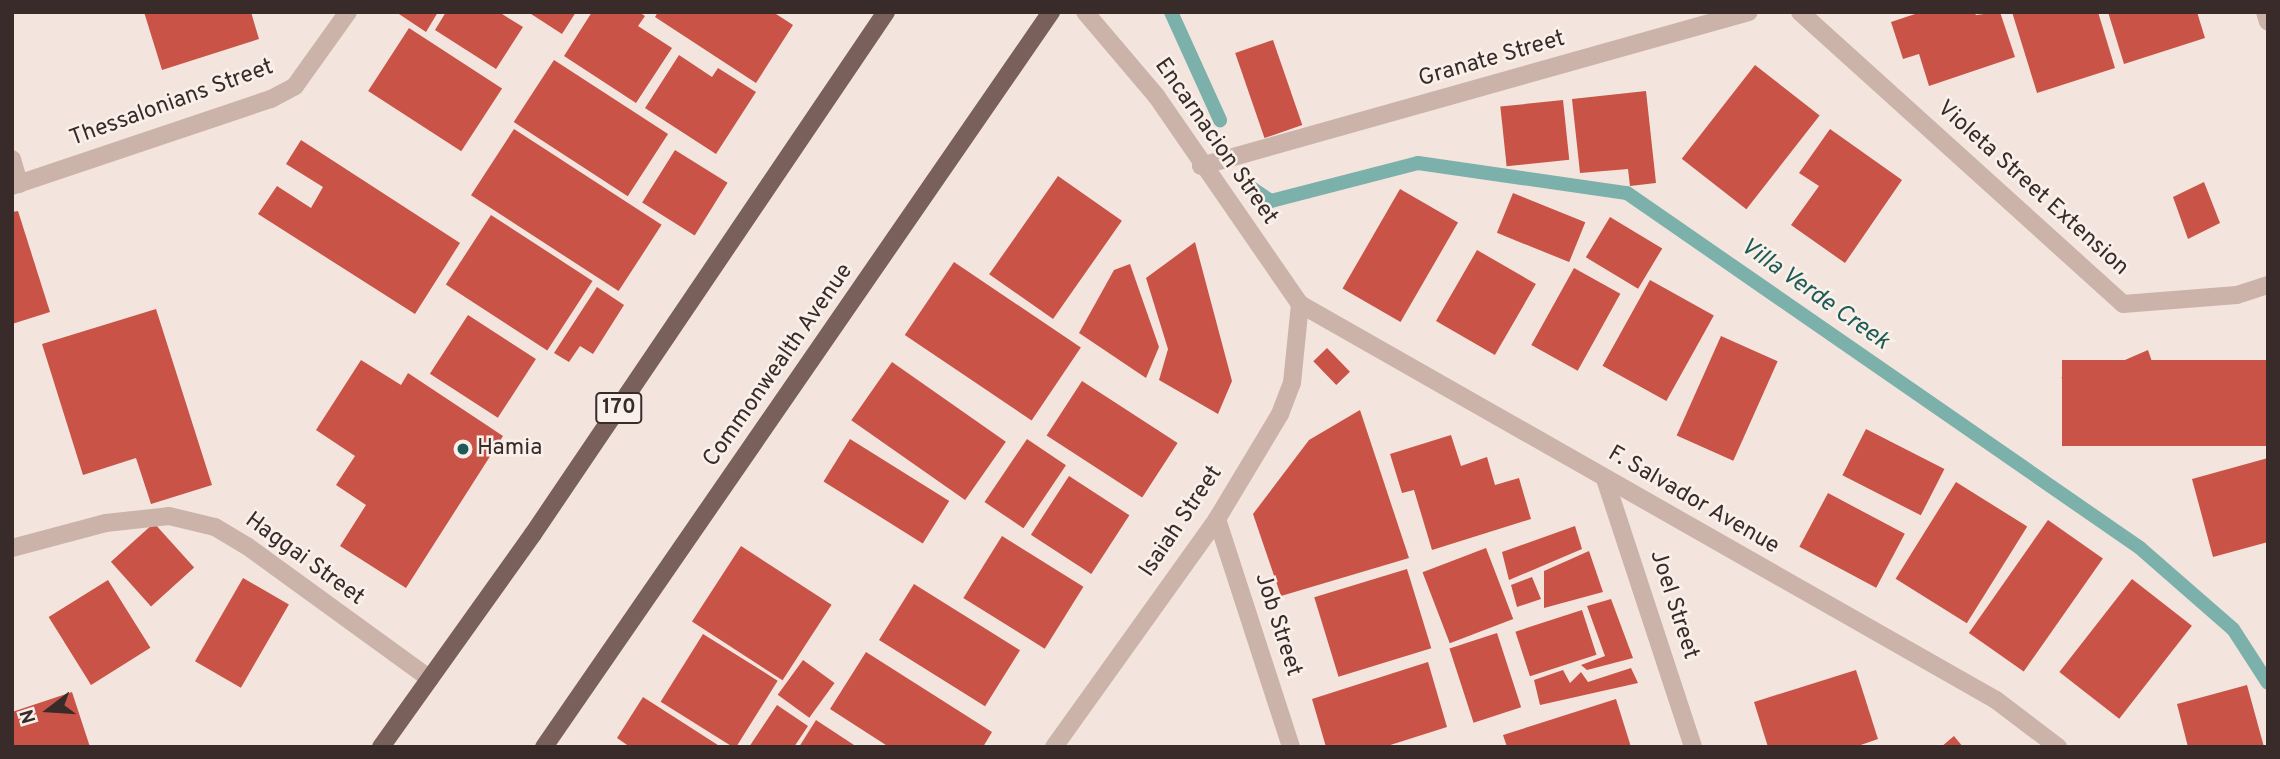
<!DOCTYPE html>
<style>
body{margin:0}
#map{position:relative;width:2280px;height:759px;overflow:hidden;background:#f3e5dd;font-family:Overpass,sans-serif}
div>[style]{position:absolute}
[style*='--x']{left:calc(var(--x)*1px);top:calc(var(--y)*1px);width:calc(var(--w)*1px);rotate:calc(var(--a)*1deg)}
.stream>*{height:14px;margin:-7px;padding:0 7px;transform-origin:7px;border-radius:7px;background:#7cb0ab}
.building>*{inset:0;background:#c85346;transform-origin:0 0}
.minor>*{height:18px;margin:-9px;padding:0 9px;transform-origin:9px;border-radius:9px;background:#cbb3a9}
.major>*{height:18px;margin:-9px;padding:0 9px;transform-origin:9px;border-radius:9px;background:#7a605a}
.dots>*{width:19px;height:19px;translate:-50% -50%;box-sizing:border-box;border:4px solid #faf0ea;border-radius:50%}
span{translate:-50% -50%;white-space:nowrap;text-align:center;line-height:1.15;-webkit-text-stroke:5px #faf0ea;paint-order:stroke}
.shield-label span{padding:2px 5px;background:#faf0ea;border:2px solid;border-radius:5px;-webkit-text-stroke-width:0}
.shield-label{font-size:21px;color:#382b29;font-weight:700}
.street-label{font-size:23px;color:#382b29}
.poi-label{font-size:23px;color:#382b29}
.left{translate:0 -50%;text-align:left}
.water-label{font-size:24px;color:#1d5b56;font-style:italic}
.frame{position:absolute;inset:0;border:14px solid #382b29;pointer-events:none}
.north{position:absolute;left:14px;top:675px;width:70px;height:70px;-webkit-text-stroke:5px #faf0ea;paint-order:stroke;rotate:253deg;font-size:19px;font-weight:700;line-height:28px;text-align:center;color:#382b29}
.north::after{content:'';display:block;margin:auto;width:24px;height:32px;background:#382b29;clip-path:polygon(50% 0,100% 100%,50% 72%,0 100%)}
</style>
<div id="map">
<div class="stream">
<i style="--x:1171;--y:12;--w:119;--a:65.6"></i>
<i style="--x:1250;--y:187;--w:25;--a:34"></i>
<i style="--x:1271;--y:201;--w:152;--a:-14.5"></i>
<i style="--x:1418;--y:163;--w:211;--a:8.2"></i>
<i style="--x:1627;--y:193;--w:624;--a:34.68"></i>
<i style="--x:2140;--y:548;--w:123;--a:41.1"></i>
<i style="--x:2233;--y:629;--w:64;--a:57.1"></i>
</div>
<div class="building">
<i style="clip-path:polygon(144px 12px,251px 12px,259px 39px,162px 70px)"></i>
<i style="clip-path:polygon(396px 12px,438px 12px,426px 32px)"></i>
<i style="clip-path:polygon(446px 12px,499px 12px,523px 27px,496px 69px,435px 30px)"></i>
<i style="clip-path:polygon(528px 12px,576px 12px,562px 34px)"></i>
<i style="clip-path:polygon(592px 12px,639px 12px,645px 16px,638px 26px,672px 48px,636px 103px,564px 56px)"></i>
<i style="clip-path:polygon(658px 12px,773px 12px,793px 25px,756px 83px,655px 17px)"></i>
<i style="clip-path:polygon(1921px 12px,1974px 12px,1976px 15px,2000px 12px,2015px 57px,1929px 86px,1919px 54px,1903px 59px,1891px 22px)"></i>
<i style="clip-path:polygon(2012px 12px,2098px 12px,2115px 68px,2037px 93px)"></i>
<i style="clip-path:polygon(2108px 12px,2197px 12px,2205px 38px,2124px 64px)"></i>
<i style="left:409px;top:28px;width:111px;height:75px;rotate:33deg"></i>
<i style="left:1273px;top:40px;width:90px;height:40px;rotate:71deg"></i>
<i style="clip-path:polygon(679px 55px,712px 77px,718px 68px,756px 92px,716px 154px,645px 108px)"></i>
<i style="left:554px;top:60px;width:136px;height:74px;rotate:33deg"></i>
<i style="left:1755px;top:65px;width:82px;height:119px;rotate:38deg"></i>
<i style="clip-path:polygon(1646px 91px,1656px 183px,1630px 186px,1628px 169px,1580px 173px,1572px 99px)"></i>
<i style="left:1563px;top:100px;width:60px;height:63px;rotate:84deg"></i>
<i style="left:514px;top:129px;width:176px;height:79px;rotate:33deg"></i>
<i style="clip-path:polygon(1830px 129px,1902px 180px,1845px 263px,1791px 225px,1819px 186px,1799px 173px)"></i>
<i style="clip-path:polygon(301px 140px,460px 243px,415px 314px,258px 214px,277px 186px,311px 208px,323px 187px,286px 164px)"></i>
<i style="left:675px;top:150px;width:62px;height:62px;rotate:32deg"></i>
<i style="left:1058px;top:176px;width:78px;height:120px;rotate:35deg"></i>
<i style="clip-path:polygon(2204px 182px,2220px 223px,2188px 239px,2173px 197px)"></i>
<i style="left:1400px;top:189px;width:67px;height:115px;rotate:30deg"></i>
<i style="left:1513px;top:193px;width:78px;height:43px;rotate:22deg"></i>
<i style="clip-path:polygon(18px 211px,50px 312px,12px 324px,12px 212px)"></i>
<i style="left:491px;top:215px;width:121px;height:83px;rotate:33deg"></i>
<i style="left:1610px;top:217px;width:61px;height:47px;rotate:31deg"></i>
<i style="clip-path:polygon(1195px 242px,1232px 381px,1218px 414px,1159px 380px,1168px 349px,1146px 278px)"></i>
<i style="left:1477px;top:250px;width:68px;height:82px;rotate:30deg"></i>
<i style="left:954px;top:262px;width:153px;height:88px;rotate:34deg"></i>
<i style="clip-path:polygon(1130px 264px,1159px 347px,1146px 378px,1079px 333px,1114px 270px)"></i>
<i style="left:1574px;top:268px;width:53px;height:88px;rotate:29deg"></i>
<i style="left:1650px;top:280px;width:73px;height:98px;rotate:29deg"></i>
<i style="clip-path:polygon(597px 287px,624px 305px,593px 354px,580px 346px,569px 362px,554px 353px)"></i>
<i style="clip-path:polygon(156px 309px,212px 485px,151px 504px,136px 458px,83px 475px,42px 344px)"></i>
<i style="left:468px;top:315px;width:81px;height:70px;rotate:33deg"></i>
<i style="left:1721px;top:336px;width:62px;height:109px;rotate:24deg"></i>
<i style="left:1327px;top:348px;width:33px;height:19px;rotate:46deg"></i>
<i style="clip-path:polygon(2148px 350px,2160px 385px,2126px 395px,2118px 363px)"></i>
<i style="clip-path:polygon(361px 360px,401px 385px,408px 373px,503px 436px,406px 588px,340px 546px,366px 505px,336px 485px,355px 456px,316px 430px)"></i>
<i style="left:2268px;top:360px;width:86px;height:206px;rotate:90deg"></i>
<i style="left:892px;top:362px;width:139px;height:71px;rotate:35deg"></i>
<i style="left:2084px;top:369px;width:32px;height:24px;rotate:70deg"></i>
<i style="left:1082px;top:381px;width:114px;height:65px;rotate:33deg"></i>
<i style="clip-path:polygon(1360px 410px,1409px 558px,1281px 596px,1253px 514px,1309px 440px)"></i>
<i style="left:1866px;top:429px;width:88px;height:52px;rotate:27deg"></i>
<i style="clip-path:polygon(1451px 435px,1461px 466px,1487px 457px,1495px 485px,1519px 478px,1531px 519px,1432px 550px,1414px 490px,1402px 493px,1390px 454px)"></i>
<i style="left:850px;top:439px;width:117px;height:50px;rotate:32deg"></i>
<i style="left:1027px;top:439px;width:47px;height:76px;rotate:34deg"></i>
<i style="clip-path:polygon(2268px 458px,2268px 542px,2213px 557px,2192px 479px)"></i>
<i style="left:1069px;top:476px;width:72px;height:70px;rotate:33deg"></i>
<i style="left:1956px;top:482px;width:84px;height:114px;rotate:32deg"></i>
<i style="left:1828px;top:493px;width:87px;height:61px;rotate:28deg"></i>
<i style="left:2048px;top:520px;width:67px;height:138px;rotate:35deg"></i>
<i style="left:154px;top:523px;width:60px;height:58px;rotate:48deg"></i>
<i style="clip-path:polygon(1575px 526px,1582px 549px,1509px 580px,1502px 552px)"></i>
<i style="left:1002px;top:536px;width:96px;height:73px;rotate:32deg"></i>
<i style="left:741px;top:546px;width:108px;height:90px;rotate:33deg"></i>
<i style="left:1486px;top:548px;width:76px;height:68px;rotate:69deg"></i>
<i style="clip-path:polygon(1589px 551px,1603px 592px,1544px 608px,1544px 571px)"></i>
<i style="left:1407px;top:569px;width:83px;height:97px;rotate:73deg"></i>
<i style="clip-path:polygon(1532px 577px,1541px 599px,1517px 607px,1511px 585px)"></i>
<i style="left:243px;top:578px;width:53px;height:96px;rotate:30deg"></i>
<i style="left:2132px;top:579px;width:76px;height:118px;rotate:38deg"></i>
<i style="left:108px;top:580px;width:80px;height:70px;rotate:58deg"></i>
<i style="left:914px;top:584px;width:125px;height:66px;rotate:32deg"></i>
<i style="clip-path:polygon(1611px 599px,1633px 658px,1587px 670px,1581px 665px,1605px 656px,1587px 606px)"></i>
<i style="left:1582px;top:610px;width:47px;height:70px;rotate:72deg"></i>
<i style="left:1497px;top:633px;width:78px;height:50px;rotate:72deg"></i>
<i style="left:703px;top:634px;width:88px;height:80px;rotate:32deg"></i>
<i style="clip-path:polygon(866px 652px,992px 732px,983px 747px,889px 747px,830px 709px)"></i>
<i style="left:803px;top:660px;width:39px;height:43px;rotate:36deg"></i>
<i style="clip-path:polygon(1428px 662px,1447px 727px,1384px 747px,1326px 747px,1312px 699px)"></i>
<i style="clip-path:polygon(1631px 668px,1638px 683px,1540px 705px,1534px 680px,1563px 670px,1570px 683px,1581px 672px,1588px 682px)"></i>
<i style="clip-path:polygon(1856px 670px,1878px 739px,1855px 747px,1768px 747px,1754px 702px)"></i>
<i style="clip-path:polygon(2247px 685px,2264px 747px,2188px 747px,2177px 704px)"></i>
<i style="clip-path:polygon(72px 692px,90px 747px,12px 747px,12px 712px)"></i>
<i style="clip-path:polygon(643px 697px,721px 747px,630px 747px,617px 738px)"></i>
<i style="clip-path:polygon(1616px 699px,1631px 747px,1507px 747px,1503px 735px)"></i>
<i style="clip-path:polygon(777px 705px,808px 726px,794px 747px,749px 747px)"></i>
<i style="clip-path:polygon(816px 720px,857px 747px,799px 747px)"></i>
<i style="clip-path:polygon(1954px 736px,1963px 747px,1941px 747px)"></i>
</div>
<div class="minor">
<i style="--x:1085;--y:12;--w:111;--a:49.7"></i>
<i style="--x:1157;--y:97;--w:252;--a:55.4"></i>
<i style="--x:1300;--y:304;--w:801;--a:29.64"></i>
<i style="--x:1996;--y:700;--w:78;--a:37.2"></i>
<i style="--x:1800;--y:12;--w:435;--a:42.1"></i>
<i style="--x:2123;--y:304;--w:114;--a:-4.5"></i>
<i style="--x:2237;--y:295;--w:33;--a:-18"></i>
<i style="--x:2265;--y:12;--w:10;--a:73"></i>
<i style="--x:12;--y:159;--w:26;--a:74"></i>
<i style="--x:1201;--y:166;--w:569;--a:-15.7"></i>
<i style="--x:12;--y:186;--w:273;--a:-18.6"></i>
<i style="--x:271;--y:99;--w:27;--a:-28"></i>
<i style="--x:295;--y:86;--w:91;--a:-54.4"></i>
<i style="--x:1605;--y:479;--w:282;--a:71.8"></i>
<i style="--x:1217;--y:519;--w:240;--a:72"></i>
<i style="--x:12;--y:548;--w:97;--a:-14.9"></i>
<i style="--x:106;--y:523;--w:63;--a:-6.3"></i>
<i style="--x:169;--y:516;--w:47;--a:13.4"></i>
<i style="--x:215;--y:527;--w:37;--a:31"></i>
<i style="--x:247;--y:546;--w:226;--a:36"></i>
<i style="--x:1054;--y:747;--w:280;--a:-54.4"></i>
<i style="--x:1217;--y:519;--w:122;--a:-59"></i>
<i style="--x:1280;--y:414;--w:33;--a:-69"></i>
<i style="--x:1292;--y:383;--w:79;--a:-84.2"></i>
</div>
<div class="major">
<i style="--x:381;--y:747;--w:262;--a:-54.5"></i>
<i style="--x:533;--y:534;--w:630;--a:-55.93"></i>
<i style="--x:544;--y:747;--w:893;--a:-55.4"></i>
</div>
<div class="dots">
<i style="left:463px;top:449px;background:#1d5b56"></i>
</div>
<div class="shield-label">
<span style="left:619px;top:408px">170</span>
</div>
<div class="street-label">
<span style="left:1492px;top:60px;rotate:-16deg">Granate Street</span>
<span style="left:172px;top:104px;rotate:-20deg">Thessalonians Street</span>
<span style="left:1215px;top:142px;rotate:55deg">Encarnacion Street</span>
<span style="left:2032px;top:189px;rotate:42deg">Violeta Street Extension</span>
<span style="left:779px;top:366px;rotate:-55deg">Commonwealth Avenue</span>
<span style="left:1693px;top:501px;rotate:30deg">F. Salvador Avenue</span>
<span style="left:1182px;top:522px;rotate:-56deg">Isaiah Street</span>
<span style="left:304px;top:560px;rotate:36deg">Haggai Street</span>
<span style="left:1673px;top:605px;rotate:72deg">Joel Street</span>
<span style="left:1277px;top:625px;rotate:72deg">Job Street</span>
</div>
<div class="poi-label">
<span class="left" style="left:477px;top:449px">Hamia</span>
</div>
<div class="water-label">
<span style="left:1814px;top:295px;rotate:35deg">Villa Verde Creek</span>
</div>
<div class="frame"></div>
<div class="north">N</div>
</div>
